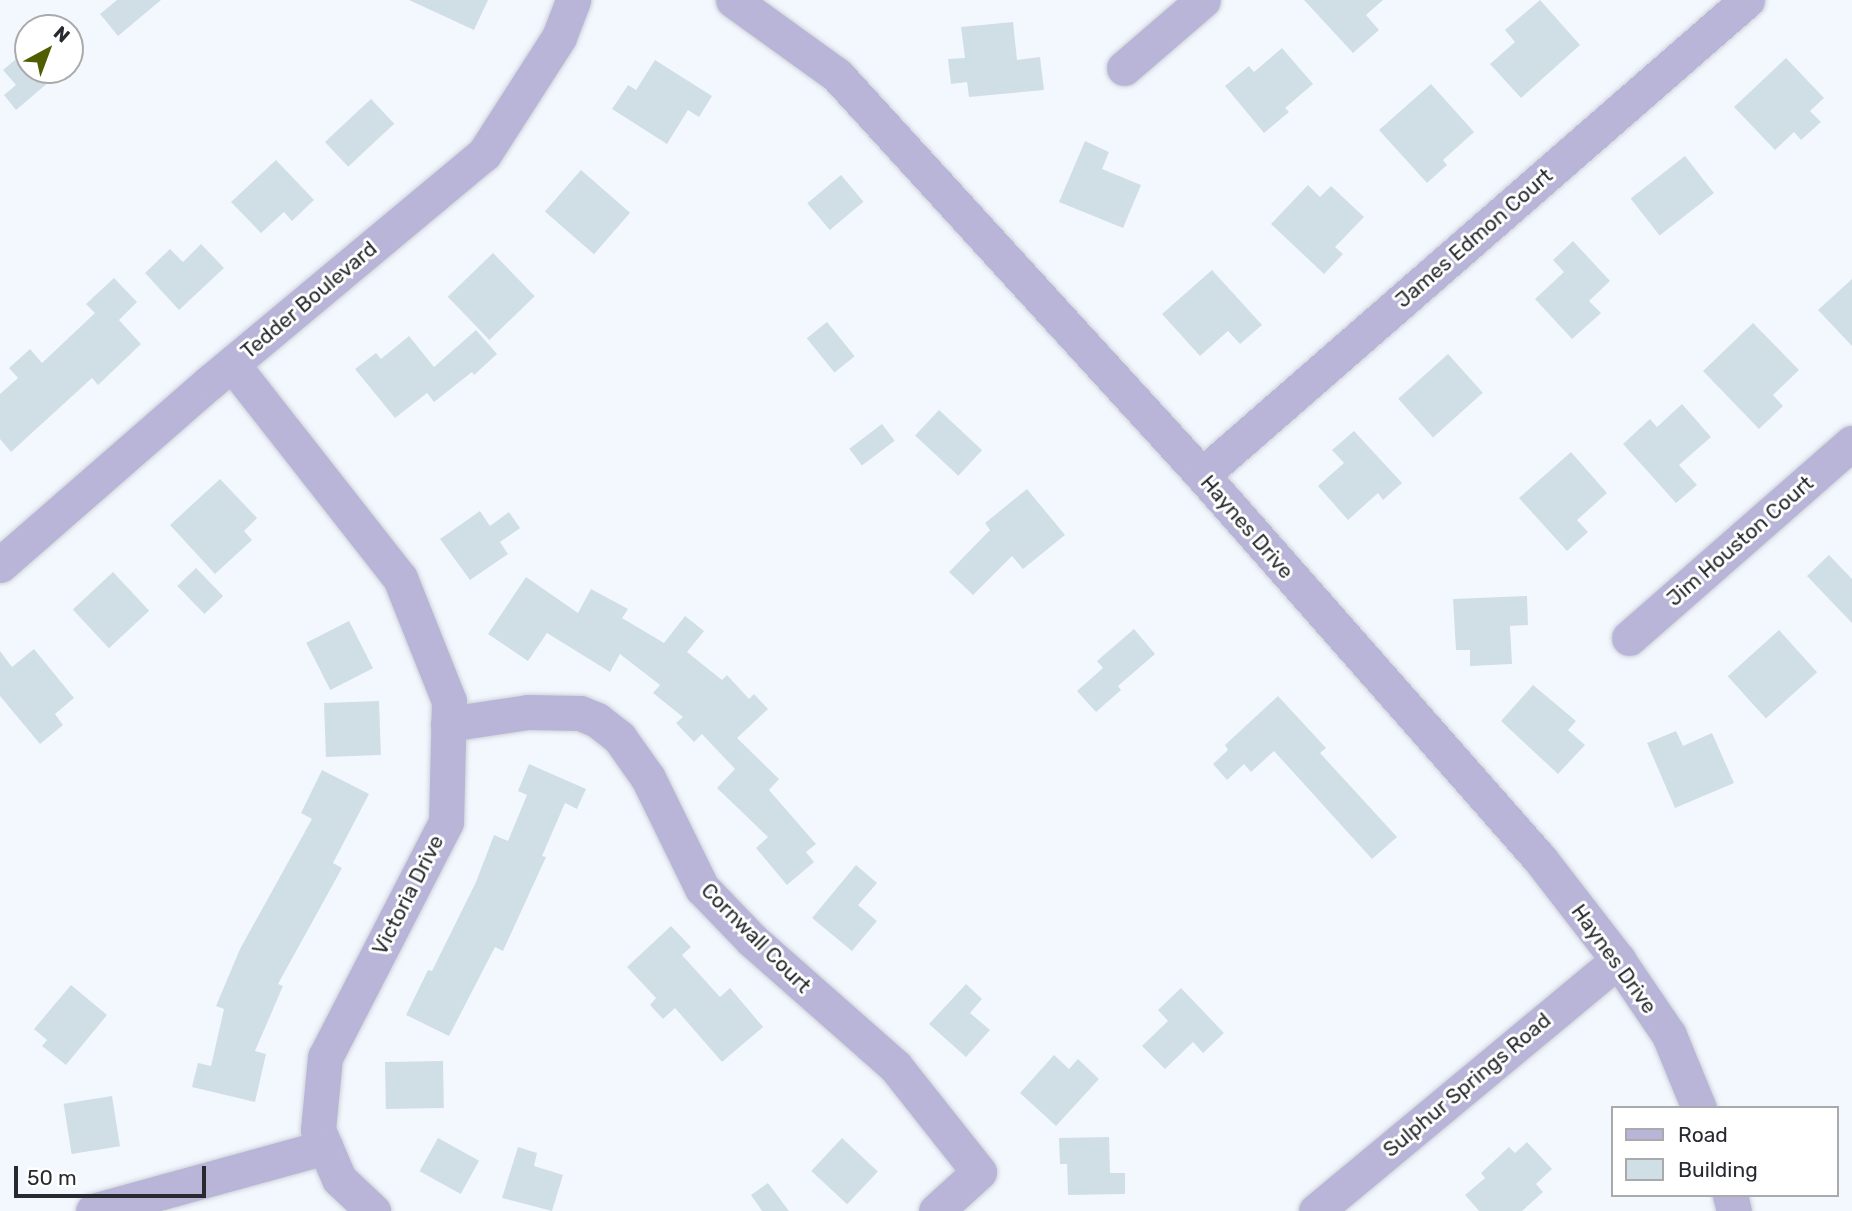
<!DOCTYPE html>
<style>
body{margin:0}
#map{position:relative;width:1852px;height:1211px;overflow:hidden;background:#f3f8ff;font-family:Rubik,sans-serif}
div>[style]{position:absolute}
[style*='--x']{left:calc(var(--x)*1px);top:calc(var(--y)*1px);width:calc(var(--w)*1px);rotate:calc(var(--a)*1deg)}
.building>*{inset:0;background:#d0dee6;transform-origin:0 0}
.roads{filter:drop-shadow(0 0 2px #ced3d9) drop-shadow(0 0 2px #ced3d9)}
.minor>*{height:35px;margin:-17.5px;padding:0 17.5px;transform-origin:17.5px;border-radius:17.5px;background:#b9b5d9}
span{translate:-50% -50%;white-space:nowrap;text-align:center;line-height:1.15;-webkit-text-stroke:6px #fff;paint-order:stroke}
.street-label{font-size:21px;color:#272a2e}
.legend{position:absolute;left:1611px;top:1106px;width:228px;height:91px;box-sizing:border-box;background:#fff;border:2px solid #a9aaab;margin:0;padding:9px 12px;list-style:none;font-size:21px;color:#272a2e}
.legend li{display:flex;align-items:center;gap:14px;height:35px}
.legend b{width:35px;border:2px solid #a9aaab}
.north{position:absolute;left:14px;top:14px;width:70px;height:70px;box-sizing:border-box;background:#fff;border:2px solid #a9aaab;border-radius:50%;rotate:41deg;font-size:19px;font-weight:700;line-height:28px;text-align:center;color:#272a2e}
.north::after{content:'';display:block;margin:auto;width:24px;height:32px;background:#505e00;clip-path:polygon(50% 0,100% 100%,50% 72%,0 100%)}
.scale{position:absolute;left:14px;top:1166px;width:192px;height:32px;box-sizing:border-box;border:4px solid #272a2e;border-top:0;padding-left:9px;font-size:21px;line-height:24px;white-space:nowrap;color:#272a2e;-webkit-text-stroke:5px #fff;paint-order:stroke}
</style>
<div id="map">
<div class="building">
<i style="clip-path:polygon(117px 0,161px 0,118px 36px,100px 14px)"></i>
<i style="clip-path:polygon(409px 0,488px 0,474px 30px)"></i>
<i style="clip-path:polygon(1304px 0,1383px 0,1366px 15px,1379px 30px,1353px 53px)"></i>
<i style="clip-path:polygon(1540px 0,1580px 45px,1521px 98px,1490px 64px,1515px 42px,1505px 30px)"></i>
<i style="clip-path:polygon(1013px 22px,1017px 60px,1040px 57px,1044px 90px,969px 97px,967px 82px,951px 84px,948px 59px,965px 58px,961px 27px)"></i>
<i style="clip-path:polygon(1282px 48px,1313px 84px,1285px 108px,1289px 112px,1264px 133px,1225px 86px,1249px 66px,1254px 72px)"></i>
<i style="clip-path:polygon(28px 49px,28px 70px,63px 70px,16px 110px,4px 95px,16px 85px,3px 70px)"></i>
<i style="clip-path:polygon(1786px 58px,1824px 98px,1810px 111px,1821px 122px,1801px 140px,1794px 132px,1775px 150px,1734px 107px)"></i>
<i style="clip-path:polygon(655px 60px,712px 96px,699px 117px,688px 110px,667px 144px,612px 109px,628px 85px,636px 90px)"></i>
<i style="clip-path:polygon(1431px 84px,1474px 132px,1443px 160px,1447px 165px,1427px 183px,1379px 130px)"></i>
<i style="left:371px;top:99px;width:34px;height:63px;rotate:47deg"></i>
<i style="clip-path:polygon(1085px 141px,1109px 152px,1102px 169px,1141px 185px,1123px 228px,1059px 202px)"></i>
<i style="left:1685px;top:156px;width:47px;height:69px;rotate:52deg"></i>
<i style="clip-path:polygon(276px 160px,314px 200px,292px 221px,284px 212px,261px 233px,231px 202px)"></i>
<i style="left:581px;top:170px;width:65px;height:55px;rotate:41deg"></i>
<i style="left:841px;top:175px;width:35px;height:44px;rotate:50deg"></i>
<i style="clip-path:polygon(1308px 185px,1320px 197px,1331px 186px,1364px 217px,1335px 247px,1343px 254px,1324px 274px,1271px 224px)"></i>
<i style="clip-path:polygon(1573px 241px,1610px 281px,1589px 301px,1601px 313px,1572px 339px,1535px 299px,1564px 272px,1553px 260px)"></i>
<i style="clip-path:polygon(201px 244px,224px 268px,179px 310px,145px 273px,170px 249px,183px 262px)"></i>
<i style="left:493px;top:253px;width:60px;height:63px;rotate:46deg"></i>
<i style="clip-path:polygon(1212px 270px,1262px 325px,1240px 344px,1228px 331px,1200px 356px,1162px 314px)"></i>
<i style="clip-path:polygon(114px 278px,137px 302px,119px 320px,141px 344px,98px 385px,92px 378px,11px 452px,0 439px,0 394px,18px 378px,9px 368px,30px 349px,42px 363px,95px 313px,86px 304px)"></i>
<i style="clip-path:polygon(1852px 279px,1852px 346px,1818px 310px)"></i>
<i style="left:827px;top:322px;width:44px;height:26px;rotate:51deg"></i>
<i style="clip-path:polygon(1753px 323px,1799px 370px,1773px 395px,1783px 406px,1759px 429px,1703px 371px)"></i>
<i style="clip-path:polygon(476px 330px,497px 354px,474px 375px,472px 372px,434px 402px,427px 393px,395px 418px,355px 369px,376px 353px,381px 359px,409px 336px,434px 367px)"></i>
<i style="left:1448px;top:354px;width:52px;height:67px;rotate:48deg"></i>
<i style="clip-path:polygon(1682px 404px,1711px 437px,1679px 465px,1697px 485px,1676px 503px,1623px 444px,1650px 419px,1657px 427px)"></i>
<i style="left:939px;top:410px;width:59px;height:35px;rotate:43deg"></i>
<i style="left:882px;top:424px;width:21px;height:41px;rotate:53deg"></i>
<i style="clip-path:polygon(1354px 431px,1402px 483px,1383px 500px,1378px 493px,1348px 520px,1318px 486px,1344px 463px,1332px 450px)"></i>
<i style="clip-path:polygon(1571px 452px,1607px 493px,1577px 520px,1588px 532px,1567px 551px,1519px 498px)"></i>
<i style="clip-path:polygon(220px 479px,257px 518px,244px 531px,252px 540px,215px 574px,170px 525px)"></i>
<i style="clip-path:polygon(1027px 489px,1065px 535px,1023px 569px,1012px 556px,973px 595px,949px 572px,990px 530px,985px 523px)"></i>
<i style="clip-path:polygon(480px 511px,490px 526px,509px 512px,520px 528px,500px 542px,508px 554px,470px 580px,440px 539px)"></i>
<i style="clip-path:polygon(1829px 555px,1852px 579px,1852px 623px,1807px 576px)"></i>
<i style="left:196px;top:568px;width:39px;height:26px;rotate:46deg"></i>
<i style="left:113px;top:572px;width:53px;height:55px;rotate:47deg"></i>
<i style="clip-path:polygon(526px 577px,578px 613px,591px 589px,628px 609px,622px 618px,664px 643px,685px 616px,704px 631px,687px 652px,722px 680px,727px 675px,749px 699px,754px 694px,768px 709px,737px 738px,779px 779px,769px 790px,816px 844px,806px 852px,814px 862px,787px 885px,756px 848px,768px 837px,717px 788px,735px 769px,702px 734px,694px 742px,676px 723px,683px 717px,653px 693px,660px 685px,620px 654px,610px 672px,547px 633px,528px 661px,488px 634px)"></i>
<i style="clip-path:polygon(1527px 596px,1528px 625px,1510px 626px,1512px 664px,1470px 666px,1470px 650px,1456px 650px,1453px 599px)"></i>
<i style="left:349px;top:621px;width:53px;height:48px;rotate:63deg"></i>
<i style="clip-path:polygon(1134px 629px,1155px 654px,1118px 686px,1121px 690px,1096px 712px,1077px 691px,1103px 668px,1097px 661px)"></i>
<i style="left:1779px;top:630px;width:57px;height:69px;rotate:48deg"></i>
<i style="clip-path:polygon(34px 649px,74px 698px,55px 714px,63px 725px,40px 744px,0 696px,0 651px,12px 667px)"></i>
<i style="clip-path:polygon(1533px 685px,1576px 721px,1568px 730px,1585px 745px,1558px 774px,1501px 721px)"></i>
<i style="clip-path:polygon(1278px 696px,1326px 748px,1320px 753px,1397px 837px,1372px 859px,1274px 751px,1251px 772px,1244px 764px,1227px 780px,1213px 764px,1228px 750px,1225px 745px)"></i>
<i style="left:379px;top:701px;width:54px;height:55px;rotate:88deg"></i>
<i style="clip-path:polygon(1676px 731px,1683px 746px,1712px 733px,1734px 783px,1675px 808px,1647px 743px)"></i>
<i style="clip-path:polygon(529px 764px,586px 789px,577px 809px,565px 803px,542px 856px,546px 857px,503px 951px,495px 947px,449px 1036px,406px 1015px,428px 970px,432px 971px,476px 882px,494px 835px,508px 841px,527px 795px,518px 791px)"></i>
<i style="clip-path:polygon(322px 770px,369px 794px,333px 863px,342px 868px,278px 984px,283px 986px,255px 1051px,266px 1054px,255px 1102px,192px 1087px,198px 1063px,211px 1066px,224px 1009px,216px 1006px,240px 949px,312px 819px,301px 813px)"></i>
<i style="clip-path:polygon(856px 865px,877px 883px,858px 905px,877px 921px,852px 951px,812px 918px)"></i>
<i style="clip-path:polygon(671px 926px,691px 947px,682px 955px,720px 997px,730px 988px,763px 1027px,722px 1062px,675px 1008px,663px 1019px,650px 1005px,656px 998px,627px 967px)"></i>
<i style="clip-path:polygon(966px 984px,982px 999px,970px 1013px,990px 1030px,966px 1057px,929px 1024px)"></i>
<i style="clip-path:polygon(71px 985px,107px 1015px,66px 1065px,42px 1046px,47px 1040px,34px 1029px)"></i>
<i style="clip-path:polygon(1181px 988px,1224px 1033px,1203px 1053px,1193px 1042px,1165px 1069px,1142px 1046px,1168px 1021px,1158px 1010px)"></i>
<i style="clip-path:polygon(1054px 1055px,1069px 1069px,1078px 1059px,1099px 1079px,1056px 1126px,1020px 1093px)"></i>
<i style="left:443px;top:1061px;width:47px;height:58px;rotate:89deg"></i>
<i style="left:112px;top:1096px;width:51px;height:49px;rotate:81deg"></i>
<i style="clip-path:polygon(1109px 1137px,1110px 1173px,1125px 1173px,1125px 1194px,1068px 1195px,1067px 1164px,1060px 1164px,1059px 1138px)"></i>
<i style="left:438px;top:1138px;width:47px;height:38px;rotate:29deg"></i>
<i style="left:842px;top:1138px;width:49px;height:45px;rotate:43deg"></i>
<i style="clip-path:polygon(1527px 1142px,1552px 1169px,1536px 1184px,1543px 1192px,1522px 1211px,1479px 1211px,1465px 1195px,1485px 1178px,1481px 1173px,1509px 1147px,1515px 1153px)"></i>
<i style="clip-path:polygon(518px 1147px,537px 1153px,534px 1166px,563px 1175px,552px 1211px,502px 1198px)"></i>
<i style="clip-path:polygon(768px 1183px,789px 1211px,762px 1211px,751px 1195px)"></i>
</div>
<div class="roads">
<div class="minor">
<i style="--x:733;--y:0;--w:128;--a:35.8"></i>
<i style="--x:837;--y:75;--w:542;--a:47.62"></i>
<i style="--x:1202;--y:475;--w:512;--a:48.65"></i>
<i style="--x:1540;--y:859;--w:128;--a:52.3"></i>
<i style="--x:1618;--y:960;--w:91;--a:55.8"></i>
<i style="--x:1669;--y:1035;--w:79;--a:67.7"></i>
<i style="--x:1124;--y:68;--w:104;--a:-40.7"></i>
<i style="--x:232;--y:364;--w:272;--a:51.9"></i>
<i style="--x:400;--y:578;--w:132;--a:68.3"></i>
<i style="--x:449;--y:701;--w:121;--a:91.4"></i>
<i style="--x:446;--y:822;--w:264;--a:117.2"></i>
<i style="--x:325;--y:1057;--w:73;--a:95.5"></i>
<i style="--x:318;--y:1130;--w:53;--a:66.8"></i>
<i style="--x:339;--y:1179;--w:47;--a:43.3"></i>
<i style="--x:1202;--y:475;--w:723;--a:-41.07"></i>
<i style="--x:0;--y:565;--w:279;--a:-41.1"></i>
<i style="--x:210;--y:382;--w:356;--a:-39.8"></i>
<i style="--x:484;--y:154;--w:139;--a:-57.3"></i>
<i style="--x:559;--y:37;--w:40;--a:-69"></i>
<i style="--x:1629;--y:638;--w:296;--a:-41.2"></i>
<i style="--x:448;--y:724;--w:81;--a:-8.5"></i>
<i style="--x:528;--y:712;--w:52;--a:1.1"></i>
<i style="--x:580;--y:713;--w:18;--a:22"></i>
<i style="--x:597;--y:720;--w:28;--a:38"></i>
<i style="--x:619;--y:737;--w:50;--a:54.7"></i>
<i style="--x:648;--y:778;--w:123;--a:63.9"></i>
<i style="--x:702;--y:888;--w:72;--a:46.1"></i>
<i style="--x:752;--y:940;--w:191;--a:41.4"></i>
<i style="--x:895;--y:1066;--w:135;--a:51.6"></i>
<i style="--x:979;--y:1172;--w:58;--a:137.8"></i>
<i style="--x:1730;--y:1195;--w:16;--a:76"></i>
<i style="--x:93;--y:1211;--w:241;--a:-15.4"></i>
<i style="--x:1316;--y:1211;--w:393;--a:-39.7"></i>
</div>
</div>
<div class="street-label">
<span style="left:1474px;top:238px;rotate:-41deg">James Edmon Court</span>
<span style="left:309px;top:300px;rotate:-40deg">Tedder Boulevard</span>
<span style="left:1247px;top:527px;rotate:49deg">Haynes Drive</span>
<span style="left:1740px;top:541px;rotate:-41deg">Jim Houston Court</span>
<span style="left:408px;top:895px;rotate:-63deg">Victoria Drive</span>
<span style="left:756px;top:938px;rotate:45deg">Cornwall Court</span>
<span style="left:1614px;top:959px;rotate:54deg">Haynes Drive</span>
<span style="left:1467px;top:1085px;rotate:-40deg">Sulphur Springs Road</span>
</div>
<ul class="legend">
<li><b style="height:9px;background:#b9b5d9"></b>Road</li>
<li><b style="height:19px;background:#d0dee6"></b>Building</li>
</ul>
<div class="north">N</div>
<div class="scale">50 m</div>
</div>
